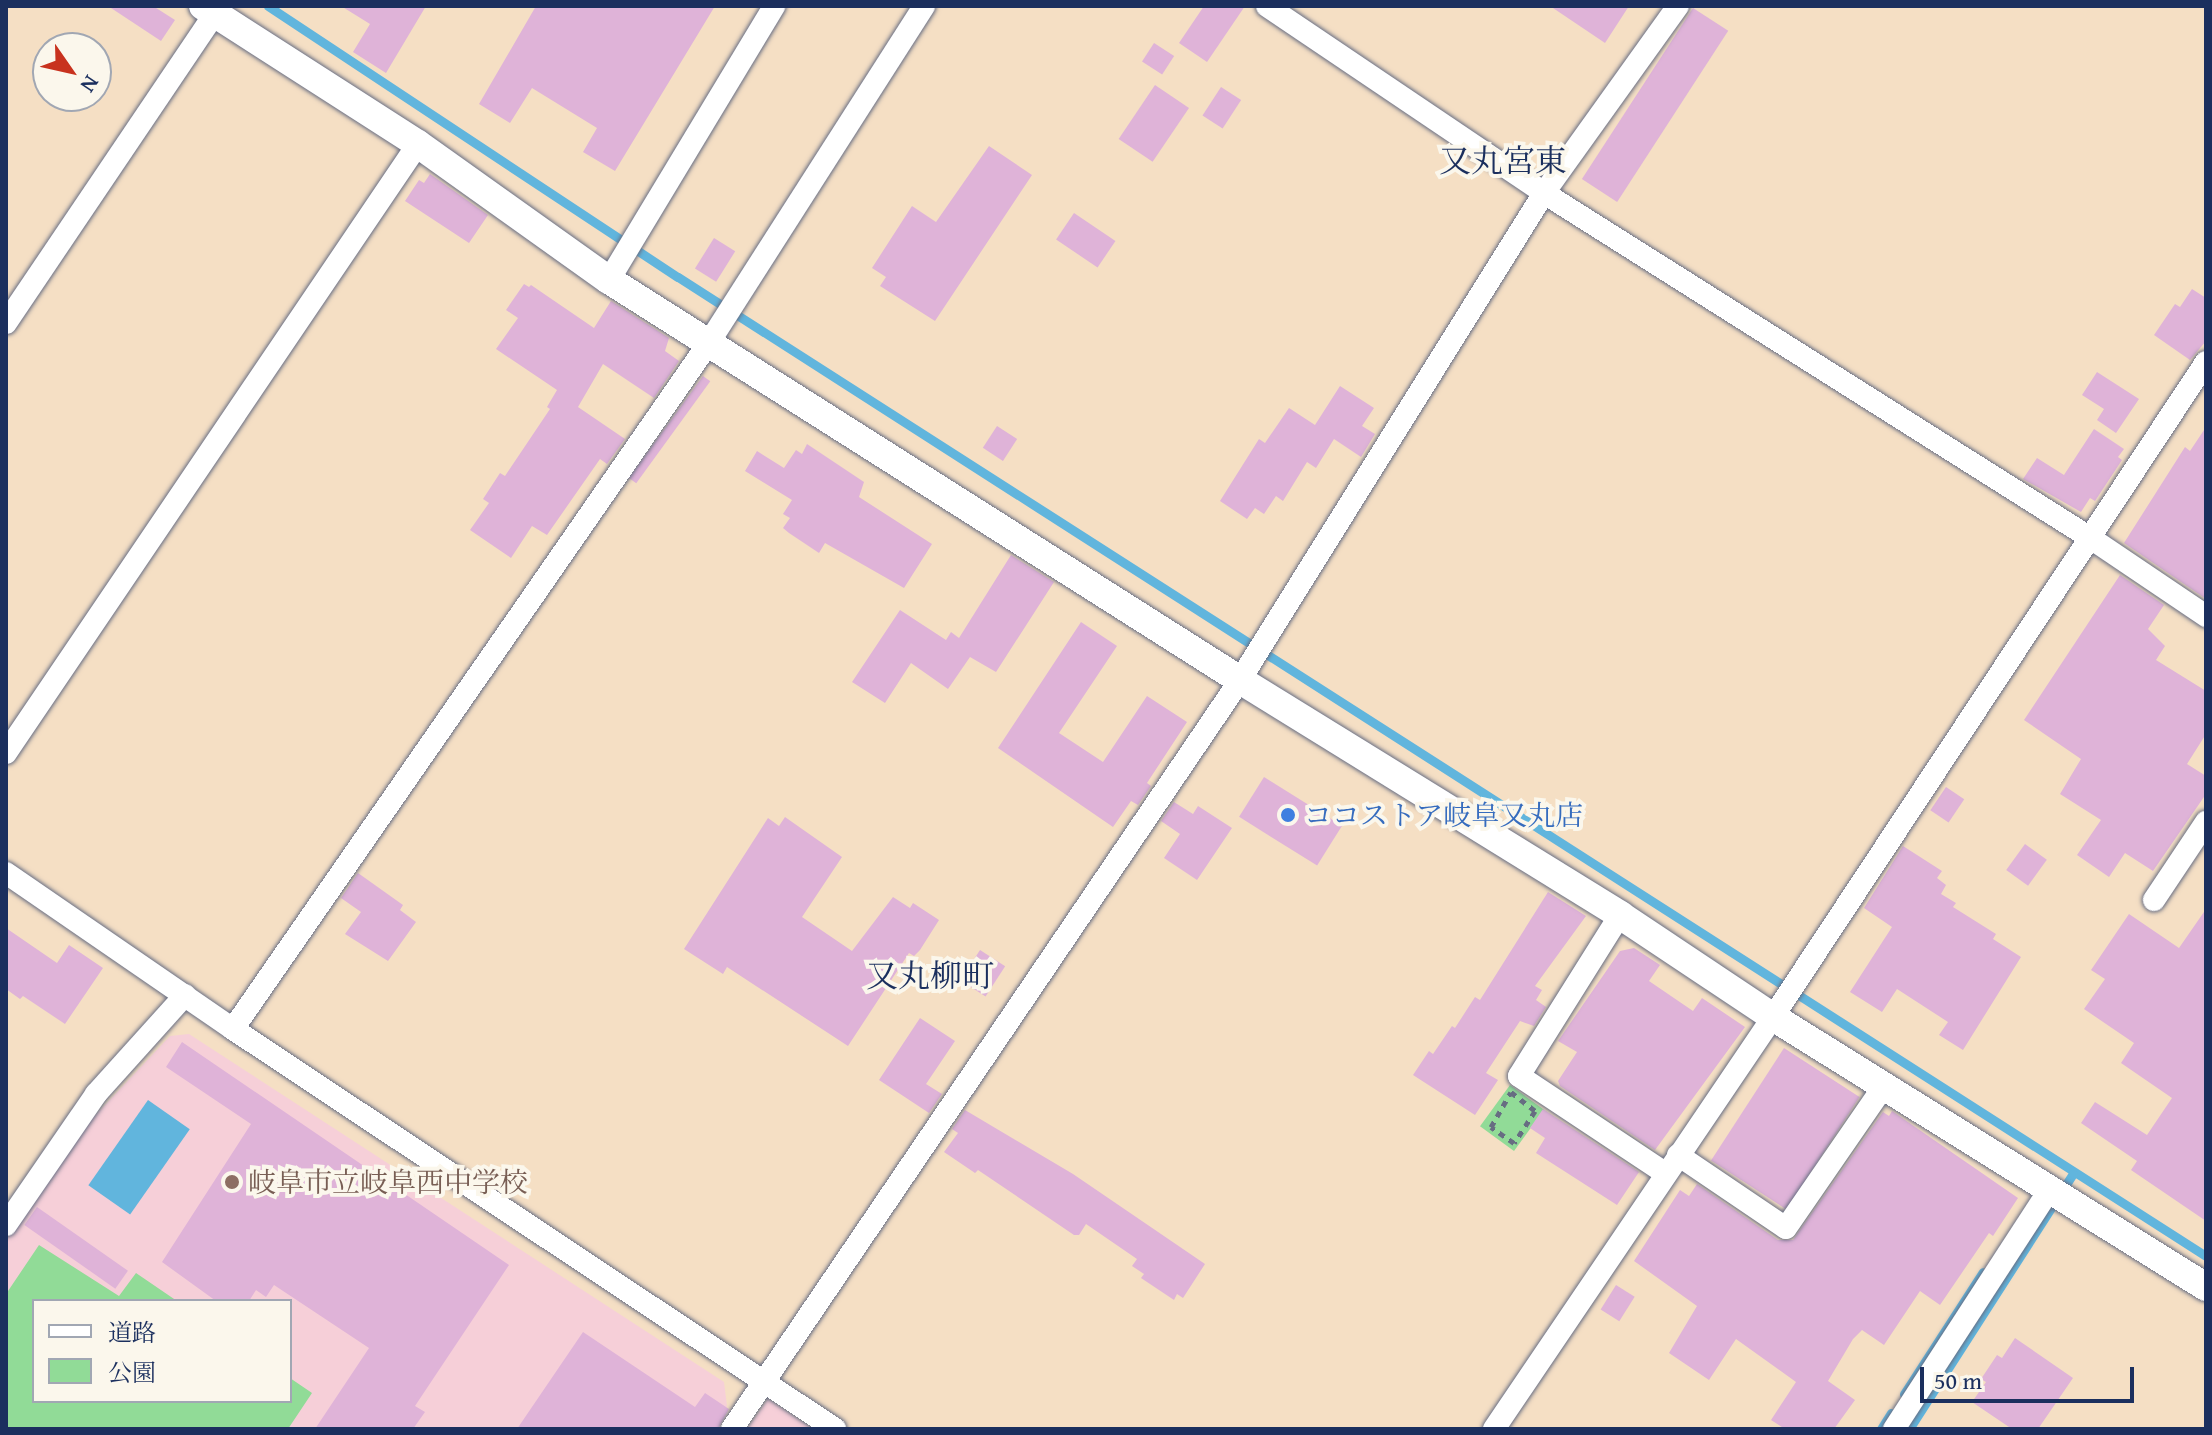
<!DOCTYPE html>
<meta charset="utf-8">
<style>
body{margin:0}
#map{position:relative;width:2212px;height:1435px;overflow:hidden;background:#f5dfc4;font-family:"Gentium Book Plus","Noto Serif JP",serif}
div>[style]{position:absolute}
[style*='--x']{left:calc(var(--x)*1px);top:calc(var(--y)*1px);width:calc(var(--w)*1px);rotate:calc(var(--a)*1deg)}
.built>*{inset:0;background:#f6cfd8}
.green>*{inset:0;background:#91db97;transform-origin:0 0}
.water>*{inset:0;background:#61b5dd;transform-origin:0 0}
.stream>*{height:9px;margin:-4.5px;padding:0 4.5px;transform-origin:4.5px;border-radius:4.5px;background:#61b5dd}
.building>*{inset:0;background:#dfb3d8;transform-origin:0 0}
.path>*{height:5px;margin-top:-2.5px;transform-origin:0;background:repeating-linear-gradient(90deg,#676d82 0 6px,transparent 0 12px)}
.roads{filter:drop-shadow(0 0 2px #676d82) drop-shadow(0 0 2px #676d82)}
.minor>*{height:22px;margin:-11px;padding:0 11px;transform-origin:11px;border-radius:11px;background:#fff}
.tertiary>*{height:28px;margin:-14px;padding:0 14px;transform-origin:14px;border-radius:14px;background:#fff}
.dots>*{width:22px;height:22px;translate:-50% -50%;box-sizing:border-box;border:4px solid #fbf7ec;border-radius:50%}
span{translate:-50% -50%;white-space:nowrap;text-align:center;line-height:1.15;-webkit-text-stroke:8px #fbf7ec;paint-order:stroke}
.shop-label{font-size:28px;color:#366cbe}
.left{translate:0 -50%;text-align:left}
.education-label{font-size:28px;color:#785e54}
.quarter-label{font-size:32px;color:#1b2f5e}
.frame{position:absolute;inset:0;border:8px solid #1b2f5e;pointer-events:none}
.legend{position:absolute;left:32px;top:1299px;width:260px;height:104px;box-sizing:border-box;background:#fbf7ec;border:2px solid #a1a7b3;margin:0;padding:10px 14px;list-style:none;font-size:24px;color:#1b2f5e}
.legend li{display:flex;align-items:center;gap:16px;height:40px}
.legend b{width:40px;border:2px solid #a1a7b3}
.north{position:absolute;left:32px;top:32px;width:80px;height:80px;box-sizing:border-box;background:#fbf7ec;border:2px solid #a1a7b3;border-radius:50%;rotate:124deg;font-size:22px;font-weight:700;line-height:32px;text-align:center;color:#1b2f5e}
.north::after{content:'';display:block;margin:auto;width:28px;height:36px;background:#c8321e;clip-path:polygon(50% 0,100% 100%,50% 72%,0 100%)}
.scale{position:absolute;left:1920px;top:1367px;width:214px;height:36px;box-sizing:border-box;border:4px solid #1b2f5e;border-top:0;padding-left:10px;font-size:24px;line-height:28px;white-space:nowrap;color:#1b2f5e;-webkit-text-stroke:6px #fbf7ec;paint-order:stroke}
</style>
<div id="map">
<div class="built">
<i style="clip-path:polygon(evenodd,189px 1034px,724px 1382px,727px 1406px,711px 1429px,6px 1429px,6px 1240px,88px 1123px,170px 1036px,189px 1034px,34px 1301px,290px 1301px,290px 1401px,34px 1401px,34px 1301px)"></i>
<i style="clip-path:polygon(768px 1399px,813px 1429px,747px 1429px)"></i>
</div>
<div class="green">
<i style="left:1510px;top:1085px;width:42px;height:51px;rotate:36deg"></i>
<i style="clip-path:polygon(39px 1245px,119px 1296px,136px 1273px,177px 1301px,34px 1301px,34px 1401px,290px 1401px,290px 1378px,312px 1393px,288px 1429px,6px 1429px,6px 1294px)"></i>
</div>
<div class="water">
<i style="left:148px;top:1100px;width:51px;height:104px;rotate:35deg"></i>
</div>
<div class="stream">
<i style="--x:268;--y:6;--w:491;--a:33.5"></i>
<i style="--x:678;--y:277;--w:1815;--a:32.65"></i>
<i style="--x:1904;--y:1394;--w:145;--a:-57.1"></i>
<i style="--x:1881;--y:1429;--w:19;--a:-58"></i>
<i style="--x:1909;--y:1429;--w:303;--a:-57.3"></i>
</div>
<div class="building">
<i style="clip-path:polygon(108px 6px,153px 6px,175px 20px,161px 41px)"></i>
<i style="clip-path:polygon(341px 6px,426px 6px,386px 73px,353px 52px,370px 24px)"></i>
<i style="clip-path:polygon(536px 6px,715px 6px,615px 171px,583px 152px,597px 128px,532px 88px,510px 123px,479px 104px)"></i>
<i style="clip-path:polygon(1204px 6px,1245px 6px,1207px 62px,1179px 43px)"></i>
<i style="clip-path:polygon(1550px 6px,1629px 6px,1605px 43px)"></i>
<i style="left:1693px;top:8px;width:42px;height:204px;rotate:33deg"></i>
<i style="left:1154px;top:43px;width:24px;height:22px;rotate:33deg"></i>
<i style="left:1155px;top:85px;width:41px;height:65px;rotate:34deg"></i>
<i style="left:1221px;top:87px;width:24px;height:34px;rotate:33deg"></i>
<i style="clip-path:polygon(989px 146px,1032px 175px,935px 321px,880px 286px,886px 277px,872px 268px,912px 206px,936px 222px)"></i>
<i style="clip-path:polygon(430px 174px,488px 215px,469px 243px,405px 201px,419px 180px,424px 183px)"></i>
<i style="left:1074px;top:213px;width:50px;height:32px;rotate:34deg"></i>
<i style="left:714px;top:238px;width:25px;height:36px;rotate:32deg"></i>
<i style="clip-path:polygon(524px 284px,529px 287px,531px 285px,594px 328px,611px 301px,669px 338px,665px 351px,679px 361px,654px 398px,603px 364px,578px 407px,625px 439px,607px 464px,600px 459px,547px 535px,532px 526px,511px 558px,470px 530px,489px 503px,483px 499px,500px 473px,505px 476px,550px 409px,547px 407px,557px 390px,496px 349px,518px 318px,506px 310px)"></i>
<i style="clip-path:polygon(2192px 289px,2206px 298px,2206px 341px,2190px 360px,2154px 335px,2175px 304px,2180px 307px)"></i>
<i style="clip-path:polygon(2097px 372px,2139px 399px,2116px 433px,2097px 420px,2104px 409px,2082px 395px)"></i>
<i style="left:703px;top:376px;width:9px;height:126px;rotate:36deg"></i>
<i style="clip-path:polygon(1340px 386px,1374px 408px,1362px 426px,1375px 434px,1361px 457px,1334px 439px,1316px 468px,1307px 462px,1283px 501px,1276px 496px,1264px 514px,1255px 508px,1247px 519px,1220px 501px,1259px 439px,1265px 443px,1289px 408px,1315px 425px)"></i>
<i style="left:997px;top:426px;width:24px;height:26px;rotate:33deg"></i>
<i style="clip-path:polygon(2206px 427px,2206px 599px,2124px 543px,2185px 447px,2190px 451px)"></i>
<i style="clip-path:polygon(2094px 429px,2124px 449px,2118px 457px,2122px 460px,2095px 501px,2090px 498px,2081px 512px,2023px 479px,2037px 458px,2064px 475px)"></i>
<i style="clip-path:polygon(807px 444px,864px 482px,859px 497px,932px 544px,904px 588px,825px 543px,819px 553px,789px 533px,783px 528px,790px 518px,783px 514px,792px 500px,745px 471px,757px 451px,784px 468px,796px 450px,802px 454px)"></i>
<i style="clip-path:polygon(1011px 555px,1054px 582px,996px 672px,970px 657px,948px 689px,911px 663px,885px 703px,852px 682px,900px 610px,946px 640px,951px 632px,959px 638px)"></i>
<i style="clip-path:polygon(2120px 575px,2164px 605px,2148px 629px,2165px 646px,2156px 660px,2206px 691px,2206px 734px,2187px 764px,2206px 776px,2206px 794px,2153px 871px,2125px 853px,2109px 877px,2077px 855px,2101px 820px,2060px 794px,2081px 759px,2024px 720px)"></i>
<i style="clip-path:polygon(1081px 622px,1117px 646px,1059px 733px,1103px 762px,1147px 696px,1187px 722px,1147px 783px,1151px 786px,1138px 805px,1131px 801px,1113px 827px,998px 748px)"></i>
<i style="left:1264px;top:777px;width:92px;height:47px;rotate:32deg"></i>
<i style="left:1946px;top:787px;width:22px;height:28px;rotate:34deg"></i>
<i style="clip-path:polygon(1174px 802px,1193px 814px,1198px 806px,1232px 828px,1197px 880px,1164px 858px,1180px 834px,1161px 821px)"></i>
<i style="clip-path:polygon(785px 817px,842px 857px,802px 917px,852px 951px,893px 897px,910px 908px,913px 903px,939px 920px,920px 950px,914px 956px,909px 953px,848px 1046px,727px 967px,723px 974px,684px 949px,768px 818px,779px 826px)"></i>
<i style="left:2025px;top:844px;width:27px;height:32px;rotate:36deg"></i>
<i style="clip-path:polygon(1903px 846px,1942px 871px,1937px 878px,1946px 885px,1941px 894px,1956px 903px,1953px 907px,1996px 934px,1993px 939px,2021px 957px,1963px 1050px,1939px 1035px,1948px 1022px,1897px 989px,1882px 1012px,1850px 992px,1892px 927px,1864px 908px)"></i>
<i style="clip-path:polygon(358px 873px,403px 905px,400px 910px,416px 922px,388px 961px,345px 934px,361px 912px,341px 898px)"></i>
<i style="clip-path:polygon(1548px 892px,1586px 916px,1535px 986px,1542px 990px,1536px 1000px,1546px 1007px,1534px 1026px,1520px 1021px,1486px 1073px,1498px 1080px,1475px 1115px,1413px 1075px,1429px 1051px,1433px 1054px,1452px 1026px,1455px 1028px,1475px 997px,1480px 1000px)"></i>
<i style="clip-path:polygon(2206px 909px,2206px 1221px,2131px 1170px,2137px 1161px,2081px 1123px,2095px 1102px,2147px 1135px,2172px 1098px,2121px 1063px,2134px 1043px,2084px 1009px,2105px 979px,2091px 970px,2129px 914px,2179px 948px)"></i>
<i style="clip-path:polygon(6px 928px,57px 963px,69px 945px,103px 968px,65px 1024px,23px 996px,20px 999px,6px 989px)"></i>
<i style="clip-path:polygon(1634px 948px,1660px 965px,1649px 981px,1693px 1011px,1702px 998px,1745px 1027px,1655px 1150px,1560px 1086px,1558px 1081px,1577px 1052px,1558px 1041px,1620px 951px)"></i>
<i style="left:980px;top:950px;width:30px;height:36px;rotate:33deg"></i>
<i style="clip-path:polygon(920px 1018px,955px 1041px,926px 1084px,942px 1094px,929px 1113px,879px 1080px)"></i>
<i style="clip-path:polygon(182px 1042px,509px 1265px,415px 1406px,425px 1412px,413px 1429px,315px 1429px,369px 1348px,274px 1285px,266px 1297px,256px 1290px,249px 1301px,216px 1301px,162px 1262px,251px 1124px,166px 1067px)"></i>
<i style="left:1784px;top:1048px;width:90px;height:134px;rotate:33deg"></i>
<i style="clip-path:polygon(1543px 1109px,1639px 1172px,1617px 1205px,1536px 1153px,1545px 1138px,1530px 1128px)"></i>
<i style="clip-path:polygon(965px 1110px,1073px 1174px,1205px 1264px,1183px 1298px,1177px 1294px,1174px 1300px,1141px 1278px,1144px 1274px,1132px 1266px,1137px 1259px,1086px 1224px,1079px 1235px,1074px 1235px,978px 1170px,975px 1173px,944px 1152px,958px 1133px,952px 1129px)"></i>
<i style="clip-path:polygon(1892px 1111px,2018px 1198px,1993px 1236px,1989px 1233px,1940px 1305px,1920px 1291px,1884px 1345px,1862px 1330px,1853px 1339px,1828px 1381px,1855px 1400px,1834px 1429px,1785px 1429px,1771px 1420px,1796px 1382px,1736px 1339px,1709px 1380px,1669px 1353px,1697px 1306px,1634px 1261px,1680px 1190px,1689px 1196px,1697px 1184px,1778px 1240px,1793px 1240px,1883px 1112px,1889px 1116px)"></i>
<i style="left:37px;top:1207px;width:111px;height:22px;rotate:35deg"></i>
<i style="left:1616px;top:1285px;width:22px;height:29px;rotate:32deg"></i>
<i style="clip-path:polygon(583px 1332px,695px 1407px,705px 1393px,729px 1409px,718px 1429px,517px 1429px)"></i>
<i style="clip-path:polygon(2015px 1338px,2073px 1378px,2038px 1429px,2012px 1429px,1972px 1402px,1986px 1382px,1981px 1379px,1997px 1355px,2002px 1358px)"></i>
</div>
<div class="path">
<i style="--x:1511;--y:1092;--w:31;--a:38"></i>
<i style="--x:1535;--y:1111;--w:38;--a:123"></i>
<i style="--x:1514;--y:1143;--w:28;--a:-145"></i>
<i style="--x:1491;--y:1127;--w:40;--a:-60.3"></i>
</div>
<div class="roads">
<div class="minor">
<i style="--x:1267;--y:6;--w:334;--a:34"></i>
<i style="--x:1544;--y:193;--w:648;--a:32.27"></i>
<i style="--x:2092;--y:539;--w:138;--a:34"></i>
<i style="--x:609;--y:280;--w:320;--a:-58.9"></i>
<i style="--x:6;--y:323;--w:372;--a:-56"></i>
<i style="--x:6;--y:753;--w:735;--a:-55.92"></i>
<i style="--x:6;--y:873;--w:275;--a:34.5"></i>
<i style="--x:233;--y:1029;--w:723;--a:33.6"></i>
<i style="--x:2154;--y:900;--w:94;--a:-56.3"></i>
<i style="--x:1620;--y:915;--w:190;--a:122.1"></i>
<i style="--x:1519;--y:1076;--w:175;--a:33.6"></i>
<i style="--x:233;--y:1029;--w:834;--a:-55.26"></i>
<i style="--x:708;--y:344;--w:401;--a:-57.4"></i>
<i style="--x:1678;--y:1155;--w:130;--a:34.1"></i>
<i style="--x:1786;--y:1228;--w:173;--a:-55.4"></i>
<i style="--x:6;--y:1225;--w:159;--a:-55.5"></i>
<i style="--x:96;--y:1094;--w:133;--a:-48"></i>
<i style="--x:732;--y:1429;--w:905;--a:-55.85"></i>
<i style="--x:1240;--y:680;--w:574;--a:-58.03"></i>
<i style="--x:1544;--y:193;--w:230;--a:-54.4"></i>
<i style="--x:1494;--y:1429;--w:498;--a:-55.9"></i>
<i style="--x:1773;--y:1017;--w:785;--a:-56.53"></i>
<i style="--x:1894;--y:1429;--w:286;--a:-57"></i>
</div>
<div class="tertiary">
<i style="--x:203;--y:6;--w:255;--a:32.7"></i>
<i style="--x:418;--y:144;--w:234;--a:35.5"></i>
<i style="--x:609;--y:280;--w:747;--a:32.37"></i>
<i style="--x:1240;--y:680;--w:447;--a:31.7"></i>
<i style="--x:1620;--y:915;--w:184;--a:33.7"></i>
<i style="--x:1773;--y:1017;--w:510;--a:31.95"></i>
</div>
</div>
<div class="dots">
<i style="left:1288px;top:815px;background:#3f7fe0"></i>
<i style="left:232px;top:1182px;background:#8d6e63"></i>
</div>
<div class="shop-label">
<span class="left" style="left:1304px;top:815px">ココストア岐阜又丸店</span>
</div>
<div class="education-label">
<span class="left" style="left:248px;top:1182px">岐阜市立岐阜西中学校</span>
</div>
<div class="quarter-label">
<span style="left:1503px;top:161px">又丸宮東</span>
<span style="left:930px;top:976px">又丸柳町</span>
</div>
<div class="frame"></div>
<ul class="legend">
<li><b style="height:10px;background:#fff"></b>道路</li>
<li><b style="height:22px;background:#91db97"></b>公園</li>
</ul>
<div class="north">N</div>
<div class="scale">50 m</div>
</div>
